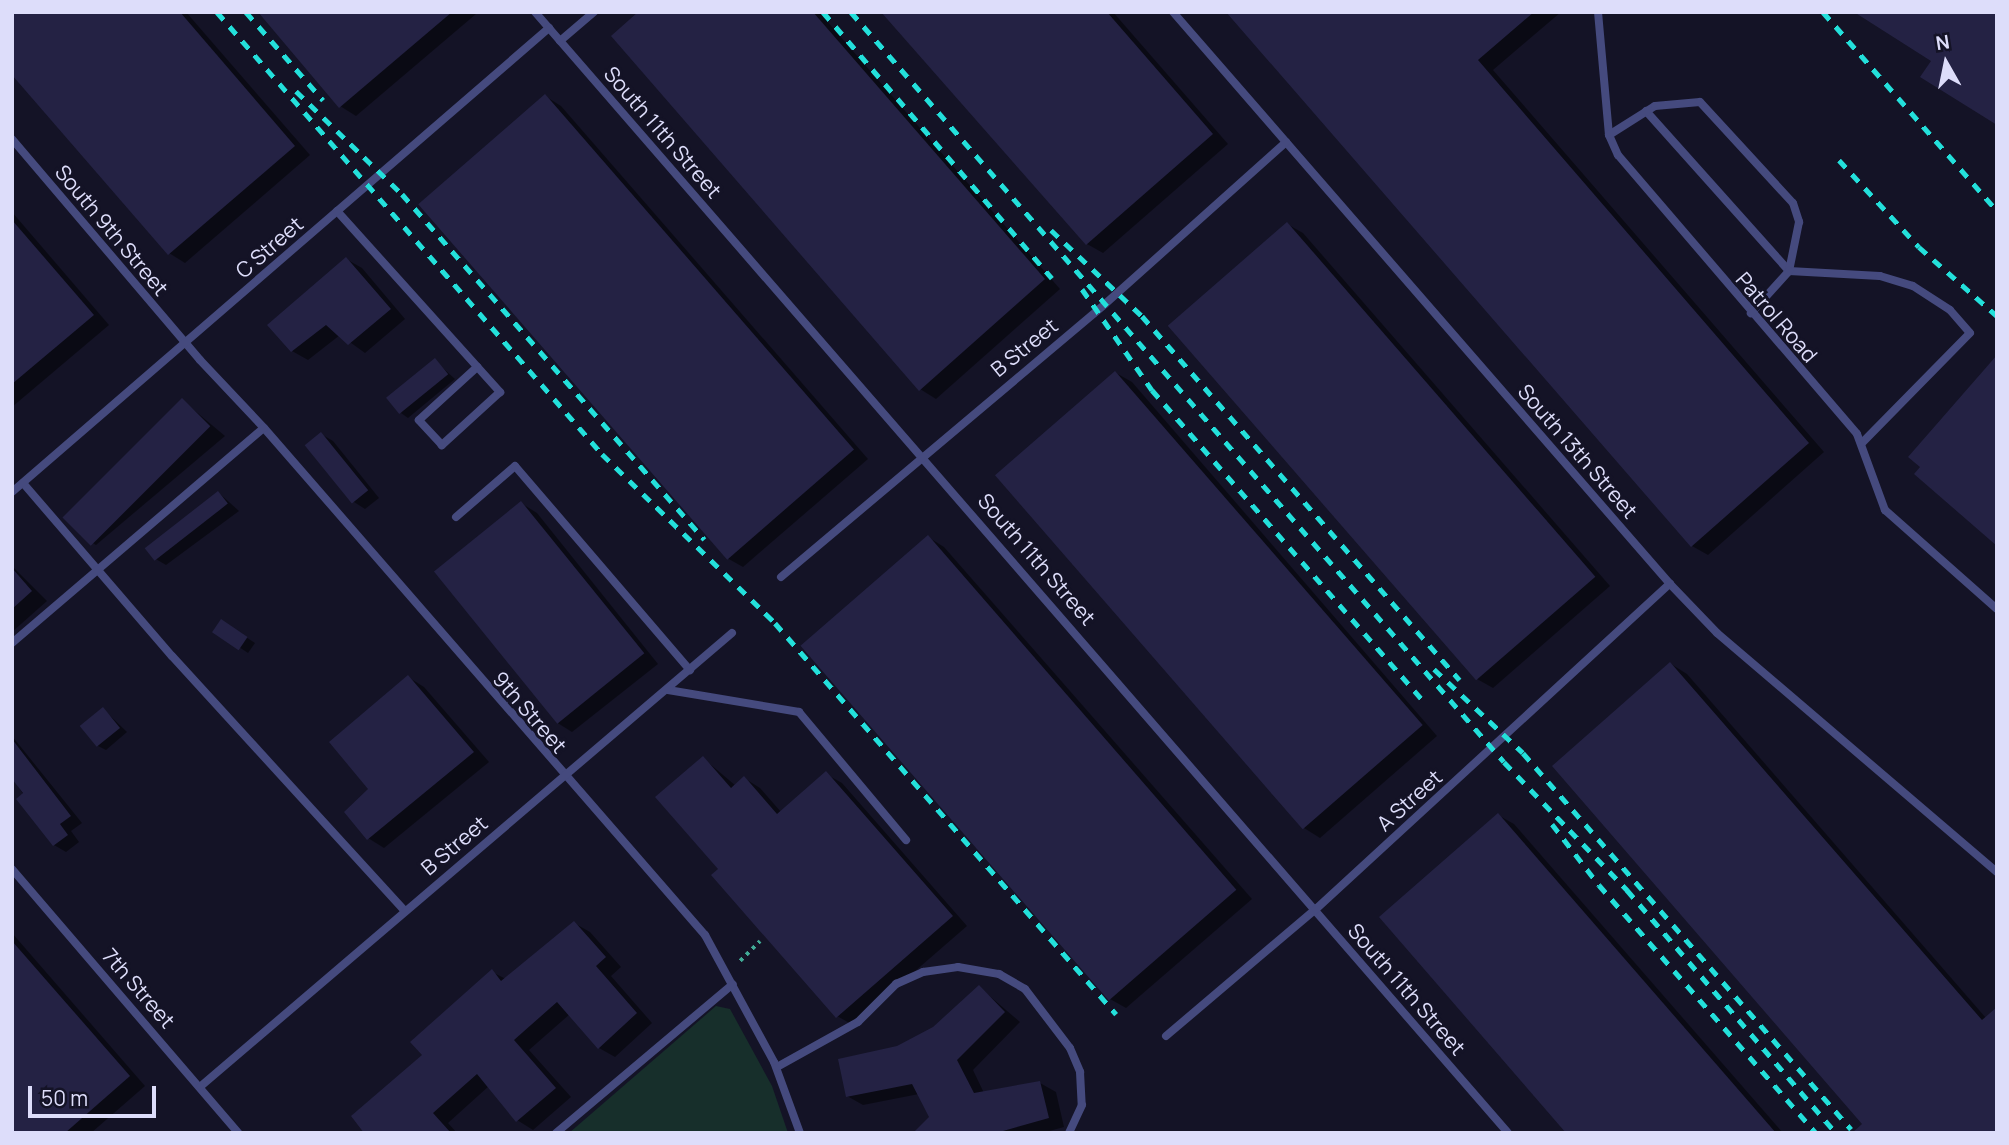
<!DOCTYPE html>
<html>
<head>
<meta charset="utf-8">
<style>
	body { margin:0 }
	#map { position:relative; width:2009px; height:1145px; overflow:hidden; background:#141326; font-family:Manrope,sans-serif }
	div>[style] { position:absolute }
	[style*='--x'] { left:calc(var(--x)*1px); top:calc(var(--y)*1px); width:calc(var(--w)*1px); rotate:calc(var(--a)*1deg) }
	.green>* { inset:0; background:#172f2b }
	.shadow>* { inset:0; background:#0007 }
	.building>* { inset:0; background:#242244; transform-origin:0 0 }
	.path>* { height:3.5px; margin-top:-1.75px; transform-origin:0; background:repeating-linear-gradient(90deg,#41aa96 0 3.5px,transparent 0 8.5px) }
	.service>* { height:8px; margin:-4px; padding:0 4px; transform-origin:4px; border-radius:4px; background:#454a7e }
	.rail>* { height:5px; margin-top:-2.5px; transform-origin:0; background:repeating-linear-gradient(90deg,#23e0db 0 10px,transparent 0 19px) }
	span { translate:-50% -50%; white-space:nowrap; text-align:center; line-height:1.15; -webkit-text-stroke:6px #141326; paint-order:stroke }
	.street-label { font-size:21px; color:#ddddfa }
	.frame { position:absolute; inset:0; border:14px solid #ddddfa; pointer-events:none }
	.north { position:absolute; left:1911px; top:28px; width:70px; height:70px; -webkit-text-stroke:5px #141326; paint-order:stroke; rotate:351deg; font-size:19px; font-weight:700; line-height:28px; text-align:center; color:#ddddfa }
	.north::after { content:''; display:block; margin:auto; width:24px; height:32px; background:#ddddfa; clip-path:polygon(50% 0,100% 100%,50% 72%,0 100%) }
	.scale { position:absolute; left:28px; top:1086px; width:128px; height:32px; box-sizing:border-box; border:4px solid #ddddfa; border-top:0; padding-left:9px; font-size:21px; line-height:24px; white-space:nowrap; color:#ddddfa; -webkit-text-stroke:5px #141326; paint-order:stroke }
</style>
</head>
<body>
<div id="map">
	<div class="green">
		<div style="clip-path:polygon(716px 1006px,730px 1009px,772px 1086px,788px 1133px,569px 1133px)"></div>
	</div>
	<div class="shadow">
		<div style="clip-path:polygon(12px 12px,186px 12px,310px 155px,185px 263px,169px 253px)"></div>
		<div style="clip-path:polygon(260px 12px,475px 12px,476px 14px,356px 116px,340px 106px)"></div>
		<div style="clip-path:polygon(640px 12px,819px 12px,1060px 289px,936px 399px,920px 389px)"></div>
		<div style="clip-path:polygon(883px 12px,1113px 12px,1228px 144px,1103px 253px,1087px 244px)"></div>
		<div style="clip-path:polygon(1229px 12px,1561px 12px,1493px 70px,1824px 452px,1708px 555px,1692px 546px)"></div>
		<div style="clip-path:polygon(545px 96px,561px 106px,868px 459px,743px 567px,727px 558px)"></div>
		<div style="clip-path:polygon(12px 212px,109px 325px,12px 407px)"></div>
		<div style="clip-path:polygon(1287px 224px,1303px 233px,1610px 586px,1493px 688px,1477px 679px)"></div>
		<div style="clip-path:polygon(346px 259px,362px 268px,405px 319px,365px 353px,340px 335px,308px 360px,292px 351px)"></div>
		<div style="clip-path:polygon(435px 361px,455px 379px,408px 418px,401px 413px)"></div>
		<div style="clip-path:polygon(1116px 373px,1132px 382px,1437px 736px,1320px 838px,1304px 828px)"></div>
		<div style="clip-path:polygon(182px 400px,225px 436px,96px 545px,80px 535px)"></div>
		<div style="clip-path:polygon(321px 434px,333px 441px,379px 498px,365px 509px,354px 502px,308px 445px)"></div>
		<div style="clip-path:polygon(219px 493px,239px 511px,166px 565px,154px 558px)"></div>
		<div style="clip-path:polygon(521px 503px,537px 513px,658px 664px,572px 732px,556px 722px)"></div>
		<div style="clip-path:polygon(928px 537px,944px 547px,1252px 899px,1126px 1008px,1110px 999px)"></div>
		<div style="clip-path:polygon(12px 566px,47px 601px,12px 632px)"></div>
		<div style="clip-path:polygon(229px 626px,255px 643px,248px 653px,215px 631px)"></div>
		<div style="clip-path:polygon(1671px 664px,1687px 674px,1986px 1018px,1864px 1125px)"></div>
		<div style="clip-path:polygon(408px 677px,424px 687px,489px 762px,384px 848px,368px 838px,371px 789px)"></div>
		<div style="clip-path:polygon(103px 709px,127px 732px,106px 750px,98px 746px)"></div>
		<div style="clip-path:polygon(12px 736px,82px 823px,71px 831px,79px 842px,66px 852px,54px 845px,12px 776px)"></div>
		<div style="clip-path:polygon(703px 758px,736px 786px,744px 778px,760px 788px,781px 812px,826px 774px,842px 783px,967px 926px,853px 1025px,837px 1016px,720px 869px)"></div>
		<div style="clip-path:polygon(1498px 815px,1514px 824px,1783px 1133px,1569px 1133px)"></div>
		<div style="clip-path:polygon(574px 923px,590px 932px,621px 967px,611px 976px,652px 1023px,615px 1057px,599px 1048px,570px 1014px,529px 1050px,571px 1097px,533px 1130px,517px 1120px,489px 1086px,448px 1123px,457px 1133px,366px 1133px,492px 972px,506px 979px)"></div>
		<div style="clip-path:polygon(12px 933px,145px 1086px,91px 1133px,12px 1133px)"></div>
		<div style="clip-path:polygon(979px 987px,1020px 1022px,973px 1070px,984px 1093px,1040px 1083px,1056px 1092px,1064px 1127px,1042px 1133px,916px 1133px,931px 1118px,919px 1094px,863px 1105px,847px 1096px,898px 1048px,934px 1029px)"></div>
	</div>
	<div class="building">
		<div style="clip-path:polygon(12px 12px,180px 12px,295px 146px,168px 255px,12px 75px)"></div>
		<div style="clip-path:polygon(258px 12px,452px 12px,339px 108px)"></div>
		<div style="clip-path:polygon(638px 12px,813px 12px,1045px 279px,919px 391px,611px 36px)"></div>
		<div style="clip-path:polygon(881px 12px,1107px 12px,1213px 134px,1086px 245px)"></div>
		<div style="clip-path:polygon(1226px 12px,1534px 12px,1478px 60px,1809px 443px,1691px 547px)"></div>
		<div style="clip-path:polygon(1854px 12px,1997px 12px,1997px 125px,1920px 77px,1931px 61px)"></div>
		<div style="left:545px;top:94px;width:471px;height:168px;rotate:49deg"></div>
		<div style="clip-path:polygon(12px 220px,94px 315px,12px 384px)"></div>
		<div style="left:1287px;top:222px;width:470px;height:158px;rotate:49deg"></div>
		<div style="clip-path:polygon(346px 257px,391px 309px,348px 345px,326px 325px,291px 352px,267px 325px)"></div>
		<div style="clip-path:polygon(1997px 355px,1997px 546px,1914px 474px,1920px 467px,1908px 457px)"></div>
		<div style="left:435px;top:358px;width:21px;height:63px;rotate:51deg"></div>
		<div style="left:1115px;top:371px;width:469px;height:159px;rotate:49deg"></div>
		<div style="left:182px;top:398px;width:40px;height:169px;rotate:45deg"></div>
		<div style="left:321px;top:432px;width:75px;height:21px;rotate:51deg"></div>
		<div style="left:218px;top:491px;width:16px;height:93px;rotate:52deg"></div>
		<div style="left:521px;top:501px;width:196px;height:112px;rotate:51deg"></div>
		<div style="left:928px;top:535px;width:470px;height:169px;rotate:49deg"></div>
		<div style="clip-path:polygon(12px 568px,32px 591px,12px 609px)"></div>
		<div style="left:221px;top:619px;width:32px;height:16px;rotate:34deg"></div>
		<div style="clip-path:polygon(1670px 662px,1982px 1020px,1997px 1007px,1997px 1133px,1852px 1133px,1862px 1124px,1552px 766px)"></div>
		<div style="clip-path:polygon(408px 675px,474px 752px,367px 840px,344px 812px,368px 789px,329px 742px)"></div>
		<div style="left:103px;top:707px;width:27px;height:30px;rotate:51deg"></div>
		<div style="clip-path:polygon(12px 739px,71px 816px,60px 824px,68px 835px,53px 846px,16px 799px,23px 793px,12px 779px)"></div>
		<div style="clip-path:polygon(703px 756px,731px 788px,744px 776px,777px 814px,826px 771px,953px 916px,836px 1018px,711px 875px,718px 869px,655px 797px)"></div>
		<div style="clip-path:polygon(1498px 813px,1776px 1133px,1566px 1133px,1379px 917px)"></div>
		<div style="clip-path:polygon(574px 921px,606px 957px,596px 966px,637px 1013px,598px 1049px,557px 1002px,514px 1040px,556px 1088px,516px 1122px,477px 1074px,433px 1113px,451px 1133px,364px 1133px,351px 1116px,422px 1055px,410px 1042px,492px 969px,501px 981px)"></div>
		<div style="clip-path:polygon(12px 941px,130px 1076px,65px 1133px,12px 1133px)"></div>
		<div style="clip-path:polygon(979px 985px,1005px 1012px,957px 1060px,974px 1093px,1040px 1081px,1049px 1118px,996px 1133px,913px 1133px,929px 1117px,912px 1084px,846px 1097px,838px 1059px,897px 1046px,933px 1027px)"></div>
	</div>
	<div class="path">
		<div style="--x:740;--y:961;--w:28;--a:-45"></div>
	</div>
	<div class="service">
		<div style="--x:535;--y:12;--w:1484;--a:49.04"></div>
		<div style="--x:1173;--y:12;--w:758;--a:49.01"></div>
		<div style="--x:1670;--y:584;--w:68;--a:46.2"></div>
		<div style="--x:1717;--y:633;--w:368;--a:40.5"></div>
		<div style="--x:1598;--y:12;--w:123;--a:84.9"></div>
		<div style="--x:1609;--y:135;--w:22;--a:66"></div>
		<div style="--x:1618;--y:155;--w:367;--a:49.4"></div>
		<div style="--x:1857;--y:434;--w:81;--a:69.8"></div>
		<div style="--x:1885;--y:510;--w:149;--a:41.5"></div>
		<div style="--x:560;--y:41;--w:45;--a:-40.5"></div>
		<div style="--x:1646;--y:111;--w:215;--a:48.2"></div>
		<div style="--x:1789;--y:271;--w:91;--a:3.1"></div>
		<div style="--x:1880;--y:276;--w:34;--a:17"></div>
		<div style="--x:1913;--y:286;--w:44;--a:33"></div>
		<div style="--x:1950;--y:310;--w:30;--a:49"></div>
		<div style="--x:1970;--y:333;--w:154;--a:134.5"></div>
		<div style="--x:1609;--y:135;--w:54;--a:-32.2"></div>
		<div style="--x:1655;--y:106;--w:45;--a:-5.1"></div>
		<div style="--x:1700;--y:102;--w:137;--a:47.4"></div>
		<div style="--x:1793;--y:203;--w:20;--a:72"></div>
		<div style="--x:1799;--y:222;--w:50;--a:101.5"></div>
		<div style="--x:1789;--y:271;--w:57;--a:132.1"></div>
		<div style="--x:12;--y:139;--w:290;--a:49.6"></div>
		<div style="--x:200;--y:360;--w:93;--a:46.7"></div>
		<div style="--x:264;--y:428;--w:672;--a:48.98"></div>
		<div style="--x:705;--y:935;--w:145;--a:61.5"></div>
		<div style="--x:774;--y:1062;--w:76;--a:69.9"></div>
		<div style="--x:337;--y:211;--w:244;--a:48"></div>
		<div style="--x:500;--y:392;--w:79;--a:137.6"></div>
		<div style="--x:442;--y:445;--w:34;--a:-133"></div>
		<div style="--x:419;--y:420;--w:79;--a:-42.4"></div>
		<div style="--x:23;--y:483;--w:228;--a:49.3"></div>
		<div style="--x:172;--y:656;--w:344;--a:47.6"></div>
		<div style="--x:12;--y:492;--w:710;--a:-40.83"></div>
		<div style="--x:456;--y:517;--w:78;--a:-40.8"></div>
		<div style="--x:515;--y:466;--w:269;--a:49.4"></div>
		<div style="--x:781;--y:577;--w:424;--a:-40.1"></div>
		<div style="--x:1105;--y:304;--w:243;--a:-41.8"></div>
		<div style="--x:12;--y:643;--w:331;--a:-40.5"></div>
		<div style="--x:668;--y:690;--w:133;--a:9.5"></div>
		<div style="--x:799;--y:712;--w:167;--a:50.1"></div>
		<div style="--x:12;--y:869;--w:348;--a:49.4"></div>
		<div style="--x:1166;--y:1036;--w:197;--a:-40.3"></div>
		<div style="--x:1316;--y:909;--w:481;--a:-42.6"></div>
		<div style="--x:777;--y:1067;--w:93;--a:-29.1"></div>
		<div style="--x:858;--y:1022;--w:54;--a:-45"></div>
		<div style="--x:896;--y:984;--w:30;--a:-24"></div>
		<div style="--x:923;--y:972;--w:35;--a:-8"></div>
		<div style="--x:958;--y:967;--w:42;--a:9.7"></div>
		<div style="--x:999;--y:974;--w:30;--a:30"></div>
		<div style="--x:1025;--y:989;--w:74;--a:52.7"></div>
		<div style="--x:1070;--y:1048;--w:26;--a:67"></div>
		<div style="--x:1080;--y:1072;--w:33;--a:87"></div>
		<div style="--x:1082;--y:1105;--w:31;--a:115"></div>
		<div style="--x:201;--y:1086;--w:698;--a:-40.47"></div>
		<div style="--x:556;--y:1133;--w:231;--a:-40.1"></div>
	</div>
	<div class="rail">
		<div style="--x:217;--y:12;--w:586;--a:48.94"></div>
		<div style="--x:602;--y:454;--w:242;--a:44.3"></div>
		<div style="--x:775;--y:623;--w:519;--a:48.91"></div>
		<div style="--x:246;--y:12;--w:117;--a:48.8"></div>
		<div style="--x:823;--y:12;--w:351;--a:49.3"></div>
		<div style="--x:851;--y:12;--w:994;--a:48.95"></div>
		<div style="--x:1504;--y:762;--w:178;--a:46.1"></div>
		<div style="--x:1627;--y:890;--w:321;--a:49.3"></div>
		<div style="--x:1823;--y:12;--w:264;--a:48.8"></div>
		<div style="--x:296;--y:91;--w:148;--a:44.2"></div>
		<div style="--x:402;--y:194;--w:459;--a:48.8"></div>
		<div style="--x:1839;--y:160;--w:118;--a:47.4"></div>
		<div style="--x:1919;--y:247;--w:104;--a:41.5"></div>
		<div style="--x:1051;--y:230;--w:125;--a:43.4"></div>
		<div style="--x:1142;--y:316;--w:483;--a:48.9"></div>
		<div style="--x:1082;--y:289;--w:123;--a:55.3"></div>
		<div style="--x:1152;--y:390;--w:415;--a:48.9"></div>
		<div style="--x:1434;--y:669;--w:122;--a:43.3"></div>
		<div style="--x:1523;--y:753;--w:499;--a:48.9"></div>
		<div style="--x:1552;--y:824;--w:77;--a:52.4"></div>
		<div style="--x:1599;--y:885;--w:330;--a:48.8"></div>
	</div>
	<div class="street-label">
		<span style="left:663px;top:132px;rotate:49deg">South 11th Street</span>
		<span style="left:112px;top:230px;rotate:50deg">South 9th Street</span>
		<span style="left:269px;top:247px;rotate:-41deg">C Street</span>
		<span style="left:1777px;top:317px;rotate:49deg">Patrol Road</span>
		<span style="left:1024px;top:347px;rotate:-39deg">B Street</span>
		<span style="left:1578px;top:451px;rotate:49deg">South 13th Street</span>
		<span style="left:1037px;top:559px;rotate:49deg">South 11th Street</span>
		<span style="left:530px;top:712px;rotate:49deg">9th Street</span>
		<span style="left:1409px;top:800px;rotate:-42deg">A Street</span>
		<span style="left:454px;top:845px;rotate:-40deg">B Street</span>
		<span style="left:139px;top:988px;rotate:49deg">7th Street</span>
		<span style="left:1407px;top:989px;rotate:49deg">South 11th Street</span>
	</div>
	<div class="frame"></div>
	<div class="north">N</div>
	<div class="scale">50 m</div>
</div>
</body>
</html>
